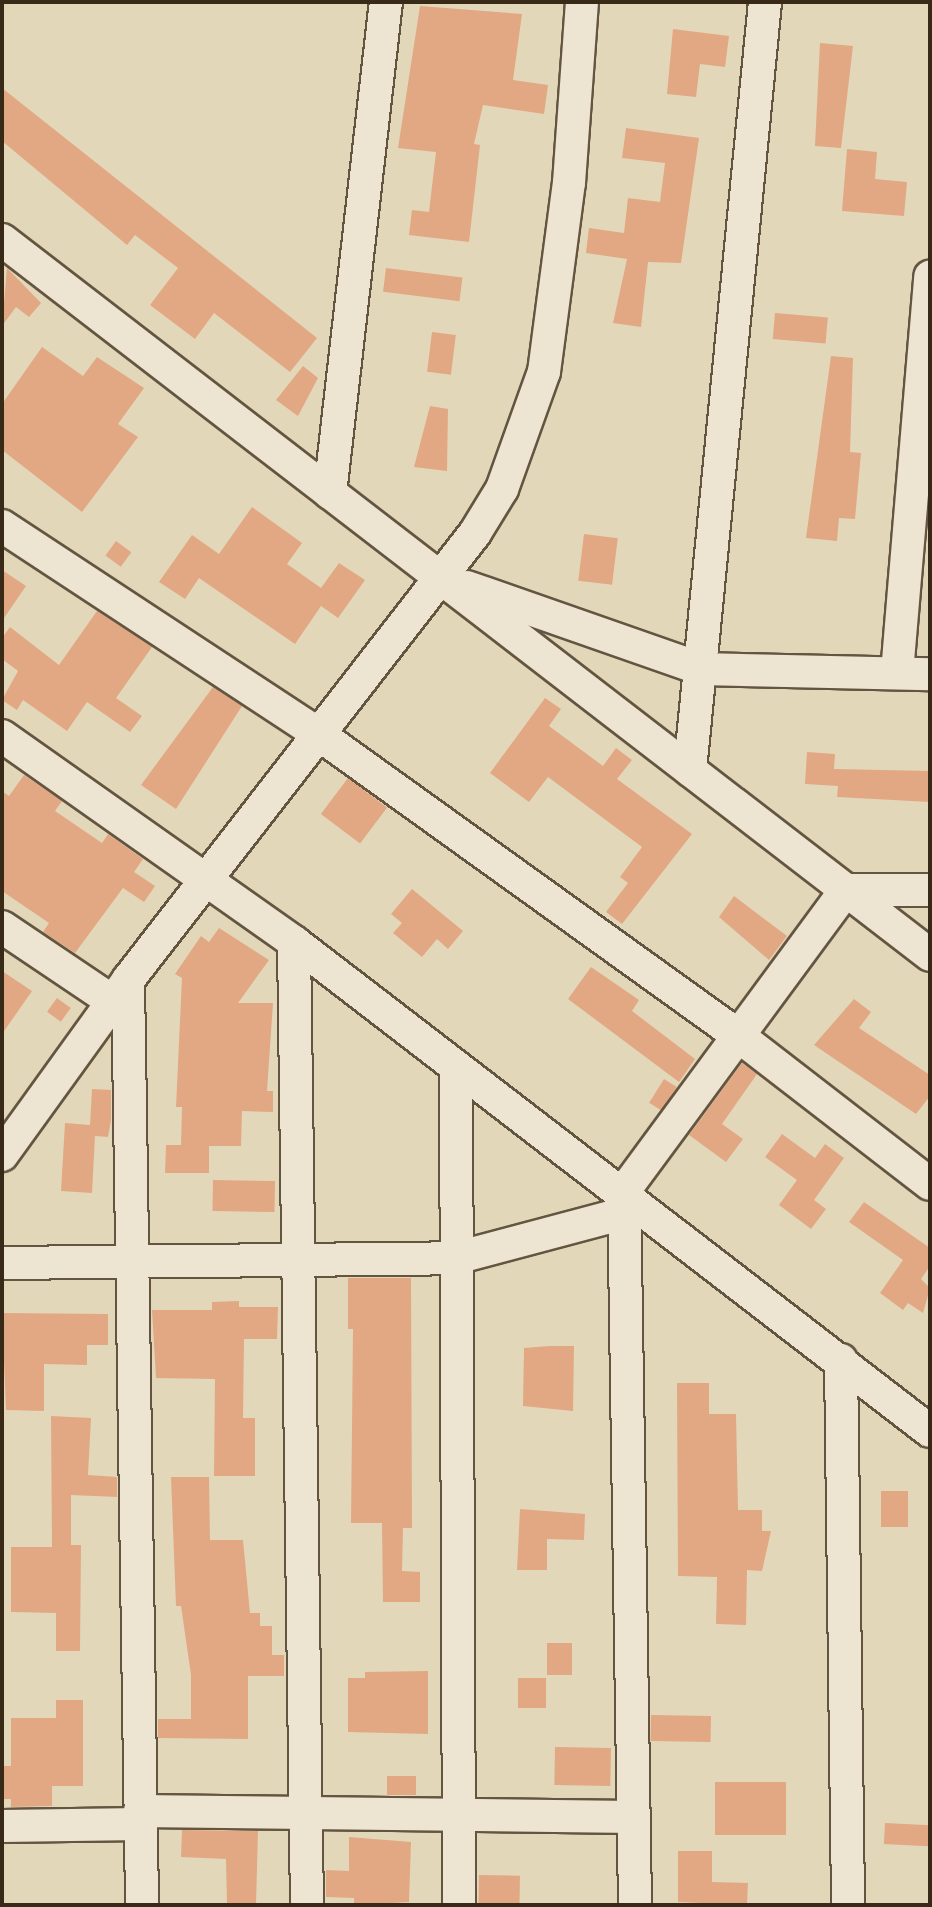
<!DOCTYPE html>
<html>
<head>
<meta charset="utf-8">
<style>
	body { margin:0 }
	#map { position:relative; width:932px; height:1907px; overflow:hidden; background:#e3d7ba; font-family:"IM FELL English",serif }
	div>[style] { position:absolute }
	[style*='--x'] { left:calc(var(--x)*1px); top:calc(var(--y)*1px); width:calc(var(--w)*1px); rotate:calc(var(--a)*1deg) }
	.building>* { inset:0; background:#e2a883; transform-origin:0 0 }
	.roads { filter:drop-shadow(2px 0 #645540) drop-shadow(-2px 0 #645540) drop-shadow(0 2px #645540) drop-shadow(0 -2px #645540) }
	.minor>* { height:32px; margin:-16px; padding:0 16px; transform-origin:16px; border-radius:16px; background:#ede5d2 }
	span { translate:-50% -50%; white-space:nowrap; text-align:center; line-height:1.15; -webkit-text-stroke:6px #ede5d2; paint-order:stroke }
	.frame { position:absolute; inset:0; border:4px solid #392a18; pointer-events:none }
</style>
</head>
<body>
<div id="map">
	<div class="building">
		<div style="clip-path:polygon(420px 6px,522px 14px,513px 80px,548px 85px,544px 114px,483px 105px,474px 144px,480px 145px,469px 242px,409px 235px,412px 210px,429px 212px,436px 152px,398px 148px)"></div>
		<div style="clip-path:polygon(673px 29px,729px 36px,725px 67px,700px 64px,696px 97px,667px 94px)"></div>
		<div style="clip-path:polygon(820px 43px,853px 46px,841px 148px,815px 146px)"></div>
		<div style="clip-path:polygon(2px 88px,317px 338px,290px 372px,214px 313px,195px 339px,150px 305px,178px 268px,135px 235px,127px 245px,2px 141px)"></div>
		<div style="clip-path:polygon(626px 128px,699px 138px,681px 263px,648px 262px,641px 327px,613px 323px,627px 259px,586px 253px,589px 228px,624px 233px,628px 198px,660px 202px,665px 163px,622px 158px)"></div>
		<div style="clip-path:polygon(847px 149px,877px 152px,875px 179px,907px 182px,904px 216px,842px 211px)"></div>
		<div style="clip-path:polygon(7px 268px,41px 303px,29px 317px,16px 307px,2px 326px)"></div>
		<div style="left:386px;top:268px;width:77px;height:24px;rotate:7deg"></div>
		<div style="left:775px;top:313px;width:53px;height:26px;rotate:5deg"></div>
		<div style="left:432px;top:332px;width:24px;height:40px;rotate:7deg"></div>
		<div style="clip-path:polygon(42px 347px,83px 376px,97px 357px,144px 388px,118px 424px,138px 437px,82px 512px,2px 450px,2px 404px)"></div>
		<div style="clip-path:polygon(831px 356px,853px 358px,850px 452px,861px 453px,855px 519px,839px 518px,837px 541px,806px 538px)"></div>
		<div style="clip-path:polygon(303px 366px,318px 378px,298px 416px,276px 400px)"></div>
		<div style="clip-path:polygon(430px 406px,448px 409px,447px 471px,414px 467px)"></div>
		<div style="clip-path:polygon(252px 507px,302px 543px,287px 564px,321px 588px,339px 563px,365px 580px,338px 618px,321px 606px,295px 644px,199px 578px,185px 599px,159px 582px,192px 535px,219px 554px)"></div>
		<div style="left:584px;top:534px;width:34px;height:47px;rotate:7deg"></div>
		<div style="left:116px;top:541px;width:19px;height:18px;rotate:36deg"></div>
		<div style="clip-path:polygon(2px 570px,26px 586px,2px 621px)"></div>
		<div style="clip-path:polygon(97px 611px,152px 647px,116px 698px,142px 716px,130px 732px,87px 702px,67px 731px,23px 700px,17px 710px,2px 700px,18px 671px,2px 659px,2px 638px,10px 627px,59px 665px)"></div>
		<div style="clip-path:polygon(213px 687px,242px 706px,176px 809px,141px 785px)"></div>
		<div style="clip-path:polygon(545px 698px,561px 709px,549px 726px,603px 766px,616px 748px,632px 760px,617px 779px,692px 834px,622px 924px,606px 912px,628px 883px,620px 877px,642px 847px,548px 777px,529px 802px,490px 773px)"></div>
		<div style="clip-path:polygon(807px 752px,835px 754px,834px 769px,930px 771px,930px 802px,837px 797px,838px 786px,805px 784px)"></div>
		<div style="clip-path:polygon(24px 775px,62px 801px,55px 811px,102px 843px,108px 834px,143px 859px,134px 872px,155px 886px,144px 902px,123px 888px,75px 953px,43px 932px,49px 923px,2px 891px,2px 791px,9px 796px)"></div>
		<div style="left:348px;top:778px;width:49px;height:45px;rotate:37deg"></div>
		<div style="clip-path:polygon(412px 889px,463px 931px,448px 949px,437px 939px,422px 957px,393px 933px,402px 923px,391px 914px)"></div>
		<div style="clip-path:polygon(734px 896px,787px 936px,769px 960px,719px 917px)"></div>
		<div style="clip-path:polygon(219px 928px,269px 960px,238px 1003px,273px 1003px,267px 1091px,273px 1091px,273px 1112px,242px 1111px,241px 1146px,209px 1146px,209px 1173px,165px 1173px,166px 1145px,181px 1145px,182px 1107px,176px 1107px,182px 978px,175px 974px,201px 936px,209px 942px)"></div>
		<div style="clip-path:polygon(591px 967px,639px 1000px,632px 1011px,695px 1059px,679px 1082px,568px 999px)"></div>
		<div style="clip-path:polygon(2px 971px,32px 991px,2px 1034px)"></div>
		<div style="left:57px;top:998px;width:17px;height:17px;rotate:36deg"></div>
		<div style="clip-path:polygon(854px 999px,871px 1012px,859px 1028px,930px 1075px,930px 1096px,916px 1114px,814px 1045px)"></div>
		<div style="clip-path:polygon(742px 1063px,757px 1074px,722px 1124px,743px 1139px,726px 1162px,689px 1135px)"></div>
		<div style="left:664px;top:1079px;width:15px;height:28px;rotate:32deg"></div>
		<div style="clip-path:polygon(92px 1089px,111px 1090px,111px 1120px,108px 1137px,95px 1136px,92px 1193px,61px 1191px,65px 1123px,90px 1125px)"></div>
		<div style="clip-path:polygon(782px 1134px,815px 1158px,825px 1144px,844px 1158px,814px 1200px,826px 1209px,811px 1229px,779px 1205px,797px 1180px,765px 1157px)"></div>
		<div style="left:213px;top:1180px;width:62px;height:31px;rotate:1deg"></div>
		<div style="clip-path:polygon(864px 1202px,930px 1248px,930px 1266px,921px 1279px,930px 1288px,923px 1313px,908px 1303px,903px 1310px,880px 1293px,903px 1260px,849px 1222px)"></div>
		<div style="clip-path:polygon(348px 1278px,411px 1278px,412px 1528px,403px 1528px,402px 1571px,420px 1572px,420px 1602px,383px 1602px,382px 1523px,351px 1523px,353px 1329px,348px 1329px)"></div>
		<div style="clip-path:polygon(239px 1301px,239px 1307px,278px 1307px,277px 1339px,244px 1339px,243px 1418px,255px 1418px,255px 1476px,214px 1476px,215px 1379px,156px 1378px,152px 1310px,212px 1310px,212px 1302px)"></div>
		<div style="clip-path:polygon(2px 1313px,108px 1314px,108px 1345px,87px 1345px,87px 1365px,44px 1364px,44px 1411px,6px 1410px)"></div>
		<div style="clip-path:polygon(550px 1346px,574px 1346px,573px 1411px,523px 1406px,524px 1348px)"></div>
		<div style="clip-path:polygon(677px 1383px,709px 1383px,709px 1414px,736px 1414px,738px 1510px,762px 1510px,762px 1531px,771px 1531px,762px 1571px,747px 1570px,746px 1625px,716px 1624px,717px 1577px,678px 1576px)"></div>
		<div style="clip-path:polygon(51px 1416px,91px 1418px,88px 1475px,117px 1477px,117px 1497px,71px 1495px,71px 1545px,81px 1545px,80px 1651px,56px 1651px,56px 1613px,11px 1612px,11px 1547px,52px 1547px)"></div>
		<div style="clip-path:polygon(171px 1477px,209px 1477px,210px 1540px,243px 1540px,250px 1613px,260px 1613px,260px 1626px,272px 1626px,272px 1655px,284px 1655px,284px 1676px,248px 1676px,248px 1739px,158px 1738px,158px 1719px,191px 1719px,191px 1675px,181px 1606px,176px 1606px)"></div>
		<div style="left:881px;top:1491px;width:27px;height:36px"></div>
		<div style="clip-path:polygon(520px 1509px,585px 1514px,584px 1540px,547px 1539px,547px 1570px,517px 1570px)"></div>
		<div style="left:547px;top:1643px;width:25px;height:32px"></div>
		<div style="clip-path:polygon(428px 1671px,428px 1734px,348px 1732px,348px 1678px,365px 1678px,365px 1672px)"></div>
		<div style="left:518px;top:1678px;width:28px;height:30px"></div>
		<div style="clip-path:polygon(56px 1700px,83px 1700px,83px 1786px,52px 1786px,52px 1806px,11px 1807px,11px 1799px,2px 1799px,2px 1766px,11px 1766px,11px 1718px,56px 1718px)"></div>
		<div style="left:651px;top:1715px;width:60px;height:26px;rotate:1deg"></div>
		<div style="left:555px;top:1747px;width:56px;height:38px;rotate:1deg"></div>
		<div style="left:387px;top:1776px;width:29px;height:19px"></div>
		<div style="left:715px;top:1782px;width:71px;height:53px"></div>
		<div style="left:885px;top:1823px;width:45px;height:21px;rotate:3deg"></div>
		<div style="clip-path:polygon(182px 1830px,258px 1831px,256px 1905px,227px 1905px,226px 1859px,181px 1857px)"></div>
		<div style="clip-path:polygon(349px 1837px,411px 1842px,409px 1902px,354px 1905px,354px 1898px,326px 1897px,326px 1870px,349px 1871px)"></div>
		<div style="clip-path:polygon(678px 1851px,712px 1851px,712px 1882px,748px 1883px,747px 1905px,678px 1902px)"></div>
		<div style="left:479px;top:1875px;width:41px;height:30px;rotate:1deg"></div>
	</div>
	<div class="roads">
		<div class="minor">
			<div style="--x:2;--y:240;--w:1171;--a:37.61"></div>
			<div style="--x:330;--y:493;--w:494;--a:-83.5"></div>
			<div style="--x:2;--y:526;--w:377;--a:33.3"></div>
			<div style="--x:317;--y:733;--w:516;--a:35.69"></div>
			<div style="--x:736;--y:1034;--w:245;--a:37.7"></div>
			<div style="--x:467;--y:587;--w:248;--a:19.3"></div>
			<div style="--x:701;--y:669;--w:229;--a:1.3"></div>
			<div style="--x:897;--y:673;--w:398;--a:-85.2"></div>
			<div style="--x:2;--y:736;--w:357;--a:35.2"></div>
			<div style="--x:294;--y:942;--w:802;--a:37.56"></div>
			<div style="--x:690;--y:770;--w:772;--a:-84.42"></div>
			<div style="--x:2;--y:927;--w:133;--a:33.9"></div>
			<div style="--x:294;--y:942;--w:963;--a:89.23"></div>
			<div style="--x:128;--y:980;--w:925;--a:89.13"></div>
			<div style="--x:456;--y:1069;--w:836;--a:89.79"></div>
			<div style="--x:2;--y:1155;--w:216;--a:-54.2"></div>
			<div style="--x:128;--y:980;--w:566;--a:-52.18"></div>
			<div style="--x:475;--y:533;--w:52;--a:-58.5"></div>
			<div style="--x:502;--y:489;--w:124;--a:-70.3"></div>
			<div style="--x:544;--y:372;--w:191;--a:-82.5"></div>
			<div style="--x:569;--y:183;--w:181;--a:-85.9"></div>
			<div style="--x:2;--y:1263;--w:454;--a:-0.6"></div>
			<div style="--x:456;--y:1258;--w:175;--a:-14.9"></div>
			<div style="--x:841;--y:1360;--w:545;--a:89.26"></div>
			<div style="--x:140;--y:1811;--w:494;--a:0.7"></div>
			<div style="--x:2;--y:1826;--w:139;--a:-0.8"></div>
			<div style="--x:635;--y:1905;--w:714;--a:-90.88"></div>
			<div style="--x:624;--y:1191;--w:374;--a:-53.6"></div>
			<div style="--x:846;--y:890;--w:84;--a:0"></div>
		</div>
	</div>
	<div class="frame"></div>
</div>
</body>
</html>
